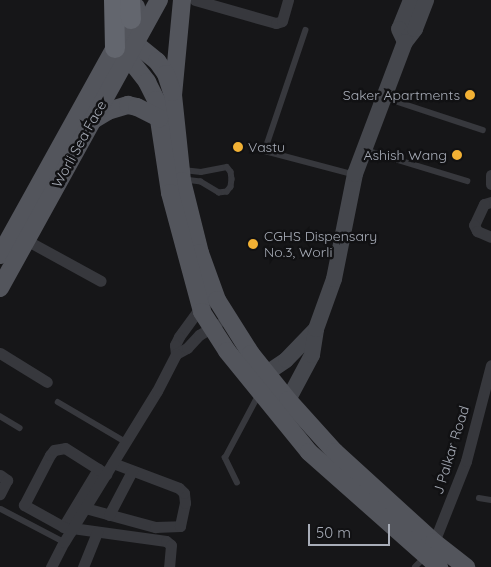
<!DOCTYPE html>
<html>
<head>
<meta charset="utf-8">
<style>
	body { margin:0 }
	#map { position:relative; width:491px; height:567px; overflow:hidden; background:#161618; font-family:Quicksand,sans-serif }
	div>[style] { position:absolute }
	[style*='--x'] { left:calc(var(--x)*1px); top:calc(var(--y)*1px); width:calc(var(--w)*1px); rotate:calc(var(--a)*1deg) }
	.lane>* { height:5.5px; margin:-2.75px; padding:0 2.75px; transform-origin:2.75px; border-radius:2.75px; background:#37383d }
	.street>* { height:11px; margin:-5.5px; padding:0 5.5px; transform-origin:5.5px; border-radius:5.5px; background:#37383d }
	.secondary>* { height:16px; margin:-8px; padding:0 8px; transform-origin:8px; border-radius:8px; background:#45474d }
	.primary>* { height:18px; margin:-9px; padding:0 9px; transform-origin:9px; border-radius:9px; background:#53555c }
	.highway>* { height:20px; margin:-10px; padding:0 10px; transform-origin:10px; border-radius:10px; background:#63666e }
	.dots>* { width:14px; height:14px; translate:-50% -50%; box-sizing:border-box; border:2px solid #111113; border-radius:50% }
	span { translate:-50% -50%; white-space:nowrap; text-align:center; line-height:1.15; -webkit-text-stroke:5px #111113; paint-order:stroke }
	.poi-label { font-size:14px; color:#a8adb8 }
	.right { translate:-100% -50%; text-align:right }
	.left { translate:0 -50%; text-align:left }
	.street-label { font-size:14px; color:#a8adb8 }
	.scale { position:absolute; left:308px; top:524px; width:82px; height:22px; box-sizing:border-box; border:2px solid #a8adb8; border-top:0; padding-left:6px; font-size:15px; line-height:18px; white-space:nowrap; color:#a8adb8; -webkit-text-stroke:4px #111113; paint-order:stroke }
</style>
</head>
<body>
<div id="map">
	<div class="lane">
		<div style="--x:306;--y:30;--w:128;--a:108.7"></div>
		<div style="--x:265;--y:151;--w:90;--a:14.8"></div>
		<div style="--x:386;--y:98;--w:102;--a:18.3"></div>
		<div style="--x:365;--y:150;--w:107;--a:16.9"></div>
		<div style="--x:183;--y:170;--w:18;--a:6"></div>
		<div style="--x:201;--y:172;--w:26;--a:-11"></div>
		<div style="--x:227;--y:167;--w:6;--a:51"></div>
		<div style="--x:231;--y:172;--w:7;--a:82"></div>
		<div style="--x:232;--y:179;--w:8;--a:97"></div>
		<div style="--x:231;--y:187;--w:6;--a:129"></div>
		<div style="--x:227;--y:192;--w:8;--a:173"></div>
		<div style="--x:219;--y:193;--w:21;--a:-149"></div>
		<div style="--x:201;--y:182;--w:17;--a:-173"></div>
		<div style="--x:58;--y:402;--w:79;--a:30.5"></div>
		<div style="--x:0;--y:416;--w:23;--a:31"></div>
		<div style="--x:237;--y:483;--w:28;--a:-116"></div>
		<div style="--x:225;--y:458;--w:72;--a:-62"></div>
		<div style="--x:479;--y:498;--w:12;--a:9"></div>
		<div style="--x:1;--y:509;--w:71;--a:27.6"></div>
		<div style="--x:415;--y:567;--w:14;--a:-45"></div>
	</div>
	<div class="street">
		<div style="--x:195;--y:0;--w:84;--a:15.9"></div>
		<div style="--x:276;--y:23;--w:6;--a:-18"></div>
		<div style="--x:282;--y:21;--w:22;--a:-74"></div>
		<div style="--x:491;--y:175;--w:9;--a:90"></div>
		<div style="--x:491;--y:202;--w:7;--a:164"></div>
		<div style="--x:484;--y:204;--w:23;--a:115"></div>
		<div style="--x:474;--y:225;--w:7;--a:63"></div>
		<div style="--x:477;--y:231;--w:15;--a:23"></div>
		<div style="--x:26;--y:240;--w:85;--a:28.7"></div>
		<div style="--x:205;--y:307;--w:9;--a:148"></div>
		<div style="--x:197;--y:312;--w:31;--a:126"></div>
		<div style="--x:179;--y:337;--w:9;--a:117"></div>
		<div style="--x:175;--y:345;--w:9;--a:84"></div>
		<div style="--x:176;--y:354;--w:13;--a:-29"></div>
		<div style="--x:187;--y:348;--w:18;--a:-47"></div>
		<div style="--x:199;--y:335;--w:21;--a:-31"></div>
		<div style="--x:0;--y:353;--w:55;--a:31.7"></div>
		<div style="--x:0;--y:475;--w:9;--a:36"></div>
		<div style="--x:7;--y:480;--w:16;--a:117"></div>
		<div style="--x:85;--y:508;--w:73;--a:15.2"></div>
		<div style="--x:155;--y:527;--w:25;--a:-2"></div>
		<div style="--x:180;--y:526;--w:24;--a:-78"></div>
		<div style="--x:185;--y:503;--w:10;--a:-96"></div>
		<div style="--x:184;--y:493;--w:7;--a:-135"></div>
		<div style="--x:179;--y:488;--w:71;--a:-159.3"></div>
		<div style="--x:109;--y:515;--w:50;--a:-62.4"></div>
		<div style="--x:63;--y:527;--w:68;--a:-58.9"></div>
		<div style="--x:72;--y:528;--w:95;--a:7.9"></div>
		<div style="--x:166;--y:541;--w:6;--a:39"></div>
		<div style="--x:171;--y:545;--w:22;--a:95"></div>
		<div style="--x:71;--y:531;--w:54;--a:-151"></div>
		<div style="--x:24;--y:505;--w:56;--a:-62.5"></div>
		<div style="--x:50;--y:455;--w:6;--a:-51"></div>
		<div style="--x:54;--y:450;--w:11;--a:-10"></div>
		<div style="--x:65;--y:448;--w:49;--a:32.4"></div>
		<div style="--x:434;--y:542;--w:87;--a:-68.4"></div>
		<div style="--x:466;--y:461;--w:99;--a:-75.4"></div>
		<div style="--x:51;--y:567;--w:28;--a:-63"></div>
		<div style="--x:64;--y:542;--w:177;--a:-58.4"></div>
		<div style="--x:157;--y:391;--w:42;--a:-62.8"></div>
		<div style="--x:83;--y:567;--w:38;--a:-68"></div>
	</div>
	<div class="secondary">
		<div style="--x:411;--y:0;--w:31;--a:112"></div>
		<div style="--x:399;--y:29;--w:14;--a:65"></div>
		<div style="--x:405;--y:42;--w:16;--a:-52"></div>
		<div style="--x:415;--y:29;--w:31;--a:-69"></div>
		<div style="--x:255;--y:381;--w:37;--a:-34"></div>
		<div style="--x:286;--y:360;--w:43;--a:-45.9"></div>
		<div style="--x:279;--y:408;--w:12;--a:-42"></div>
		<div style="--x:288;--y:400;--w:51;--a:-61.9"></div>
		<div style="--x:312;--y:355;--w:26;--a:-81"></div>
		<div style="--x:316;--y:329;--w:53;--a:-70.2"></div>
		<div style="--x:334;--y:279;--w:107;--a:-78.7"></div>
		<div style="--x:355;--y:174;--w:141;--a:-69.3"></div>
	</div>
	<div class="primary">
		<div style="--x:182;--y:0;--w:95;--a:95.4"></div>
		<div style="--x:173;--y:95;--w:86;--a:84"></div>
		<div style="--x:182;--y:181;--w:74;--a:76"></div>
		<div style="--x:200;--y:253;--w:50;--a:70.1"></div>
		<div style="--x:217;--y:300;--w:64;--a:57.8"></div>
		<div style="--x:251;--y:354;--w:59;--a:51.2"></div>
		<div style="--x:288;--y:400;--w:70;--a:47.9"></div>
		<div style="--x:335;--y:452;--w:134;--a:42.3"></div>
		<div style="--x:434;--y:542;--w:41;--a:38"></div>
		<div style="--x:126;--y:36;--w:40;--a:39"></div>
		<div style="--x:157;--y:61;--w:16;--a:55"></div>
		<div style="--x:166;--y:74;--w:19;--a:72"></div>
		<div style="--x:115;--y:48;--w:14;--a:34"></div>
		<div style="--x:127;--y:56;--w:33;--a:52"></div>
		<div style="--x:147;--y:82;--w:20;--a:63"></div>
		<div style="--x:156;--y:100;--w:94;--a:81.4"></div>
		<div style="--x:170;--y:193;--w:123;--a:74.9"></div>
		<div style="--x:202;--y:312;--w:46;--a:57.3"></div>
		<div style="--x:227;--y:351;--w:130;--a:50.9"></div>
		<div style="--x:309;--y:452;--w:174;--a:41.5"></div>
		<div style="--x:93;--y:120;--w:17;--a:-31"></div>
		<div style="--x:108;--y:111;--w:21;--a:-17"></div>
		<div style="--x:128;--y:105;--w:9;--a:13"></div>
		<div style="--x:137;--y:107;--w:25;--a:27"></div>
		<div style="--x:0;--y:255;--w:270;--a:-61"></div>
		<div style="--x:131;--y:19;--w:13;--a:-67"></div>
		<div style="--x:0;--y:288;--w:329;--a:-61.1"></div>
	</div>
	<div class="highway">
		<div style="--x:114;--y:0;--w:48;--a:88.8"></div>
		<div style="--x:130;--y:0;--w:19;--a:87"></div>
	</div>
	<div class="dots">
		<div style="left:470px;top:95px;background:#f2b134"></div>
		<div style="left:238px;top:147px;background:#f2b134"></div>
		<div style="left:457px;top:155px;background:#f2b134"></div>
		<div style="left:253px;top:244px;background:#f2b134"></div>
	</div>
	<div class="poi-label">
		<span class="right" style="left:460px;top:95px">Saker Apartments</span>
		<span class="left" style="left:248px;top:147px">Vastu</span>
		<span class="right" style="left:447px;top:155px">Ashish Wang</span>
		<span class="left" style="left:264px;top:244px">CGHS Dispensary<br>No.3, Worli</span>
	</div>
	<div class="street-label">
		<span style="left:79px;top:144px;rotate:-61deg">Worli Sea Face</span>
		<span style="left:451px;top:450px;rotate:-73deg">J Palkar Road</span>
	</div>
	<div class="scale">50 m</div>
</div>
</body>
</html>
